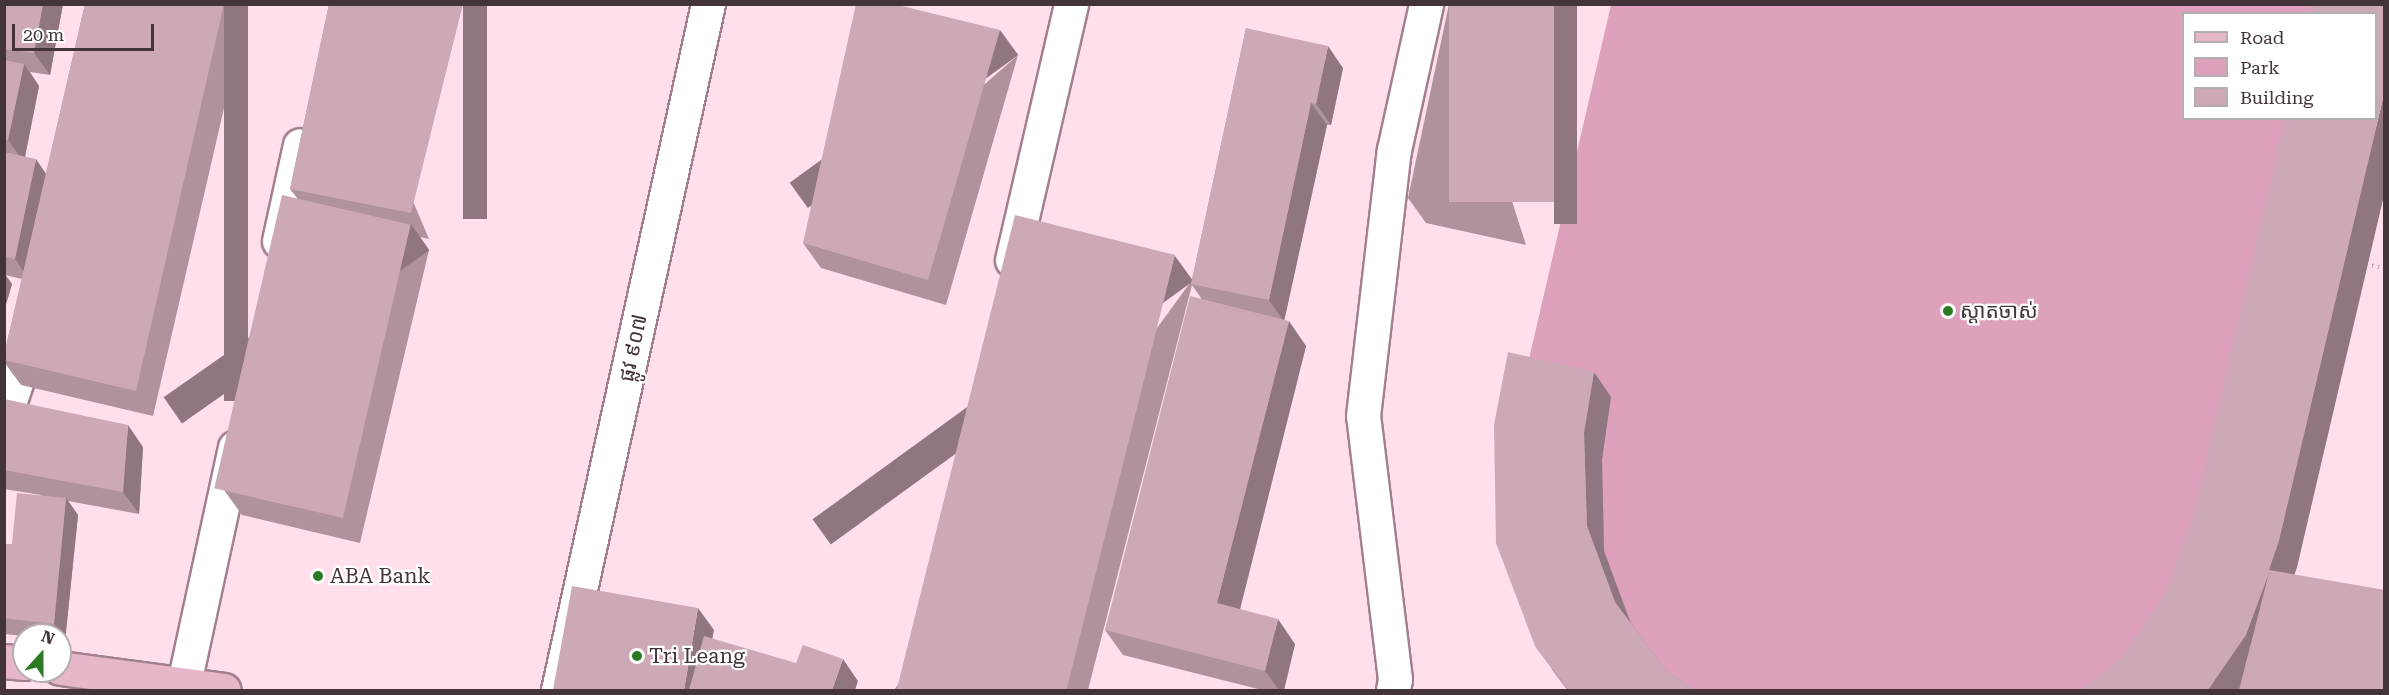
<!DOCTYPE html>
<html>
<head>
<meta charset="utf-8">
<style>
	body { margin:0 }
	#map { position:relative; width:2389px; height:695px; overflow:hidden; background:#fedfeb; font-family:"Roboto Serif","Noto Sans Khmer",serif }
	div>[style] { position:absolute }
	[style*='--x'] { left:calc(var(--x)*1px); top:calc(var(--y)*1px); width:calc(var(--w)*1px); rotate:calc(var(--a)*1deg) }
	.green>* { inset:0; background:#dea1bb }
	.path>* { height:4px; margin-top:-2px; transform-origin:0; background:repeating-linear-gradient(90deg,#c2a8b2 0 1.5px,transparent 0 6px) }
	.roads { filter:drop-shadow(2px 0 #a27f8d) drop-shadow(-2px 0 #a27f8d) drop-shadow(0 2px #a27f8d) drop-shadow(0 -2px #a27f8d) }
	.minor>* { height:33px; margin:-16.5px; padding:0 16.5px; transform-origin:16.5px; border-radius:16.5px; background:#fff }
	.major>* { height:33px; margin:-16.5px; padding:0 16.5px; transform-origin:16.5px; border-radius:16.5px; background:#e6b6cb }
	.wall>* { inset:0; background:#b0919e }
	.shaded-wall>* { inset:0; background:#907681; transform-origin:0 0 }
	.building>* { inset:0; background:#cda9b8; transform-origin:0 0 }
	.dots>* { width:16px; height:16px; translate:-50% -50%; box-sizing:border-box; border:3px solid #fff; border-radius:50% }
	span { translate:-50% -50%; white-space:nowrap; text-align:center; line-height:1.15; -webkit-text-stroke:4.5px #fff; paint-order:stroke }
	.poi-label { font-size:21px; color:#43343a }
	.left { translate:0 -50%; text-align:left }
	.street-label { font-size:21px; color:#43343a }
	.frame { position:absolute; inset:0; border:6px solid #43343a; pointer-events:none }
	.legend { position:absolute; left:2182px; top:12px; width:195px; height:108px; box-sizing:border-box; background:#fff; border:2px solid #b4aeb0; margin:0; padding:8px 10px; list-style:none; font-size:18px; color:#43343a }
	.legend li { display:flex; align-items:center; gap:12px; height:30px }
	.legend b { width:30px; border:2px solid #b4aeb0 }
	.north { position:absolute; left:12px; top:623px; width:60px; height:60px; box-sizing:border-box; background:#fff; border:2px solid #b4aeb0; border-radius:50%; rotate:21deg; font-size:16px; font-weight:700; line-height:24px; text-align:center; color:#43343a }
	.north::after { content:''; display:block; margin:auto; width:21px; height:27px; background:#2a7a24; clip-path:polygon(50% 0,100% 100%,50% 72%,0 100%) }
	.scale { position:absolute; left:12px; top:24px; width:142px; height:27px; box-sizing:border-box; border:3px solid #43343a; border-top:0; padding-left:8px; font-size:18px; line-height:21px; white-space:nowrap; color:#43343a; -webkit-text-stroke:4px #fff; paint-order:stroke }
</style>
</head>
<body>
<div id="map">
	<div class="green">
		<div style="clip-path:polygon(evenodd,1611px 5px,2384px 5px,2366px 264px,2297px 567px,2265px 660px,2244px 690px,1567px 690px,1552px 670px,1513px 568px,1529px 359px,1611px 5px,2184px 14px,2376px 14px,2376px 118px,2184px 118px,2184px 14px)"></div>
	</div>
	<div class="path">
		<div style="--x:2366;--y:264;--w:18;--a:13"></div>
	</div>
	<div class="roads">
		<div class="minor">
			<div style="--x:279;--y:241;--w:98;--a:-77.7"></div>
			<div style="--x:1012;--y:260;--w:263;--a:-77"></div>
			<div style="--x:4;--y:419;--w:85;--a:-71.6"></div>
			<div style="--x:184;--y:683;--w:241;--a:-77.8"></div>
			<div style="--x:558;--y:690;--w:702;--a:-77.67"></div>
			<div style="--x:1393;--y:690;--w:11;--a:-80"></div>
			<div style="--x:1395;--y:679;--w:265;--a:-96.9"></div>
			<div style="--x:1363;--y:416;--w:268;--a:-83.4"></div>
			<div style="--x:1394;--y:150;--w:149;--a:-77.6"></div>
		</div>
		<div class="major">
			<div style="--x:4;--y:661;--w:20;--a:6"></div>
			<div style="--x:60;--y:668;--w:165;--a:7.6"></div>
		</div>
	</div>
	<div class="wall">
		<div style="clip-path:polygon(4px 4px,63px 4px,50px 75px,30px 72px,39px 86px,25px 156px,46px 174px,85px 4px,248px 4px,153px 416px,21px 385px,4px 362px,4px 355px,22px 279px,5px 275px,12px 284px,4px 311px)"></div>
		<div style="clip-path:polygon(329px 4px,429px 239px,420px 237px,429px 250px,360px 543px,242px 515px,224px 490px,297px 198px,290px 189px)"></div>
		<div style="clip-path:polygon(1449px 4px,1526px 245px,1426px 223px,1408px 198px)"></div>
		<div style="clip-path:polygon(1246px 28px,1343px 68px,1331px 125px,1327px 125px,1284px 320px,1306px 346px,1240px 609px,1295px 644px,1284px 690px,1262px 690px,1123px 655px,1105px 630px,1201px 298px,1192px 285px,1088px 690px,894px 690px,1192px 280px)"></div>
		<div style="clip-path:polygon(1018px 55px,946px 305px,821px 268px,803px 243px)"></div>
		<div style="clip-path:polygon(1594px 372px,1611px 397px,1602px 459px,1604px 551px,1631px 623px,1665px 669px,1694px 690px,1568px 690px,1535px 646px)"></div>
		<div style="clip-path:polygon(4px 399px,143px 447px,139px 514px,68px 501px,78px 515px,65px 641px,60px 640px,60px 635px,24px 635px,24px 636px,4px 634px,4px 544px,12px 544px,41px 495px,4px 489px)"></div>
	</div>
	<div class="shaded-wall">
		<div style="clip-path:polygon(43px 4px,63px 4px,50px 75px,34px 53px)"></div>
		<div style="left:224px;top:4px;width:24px;height:397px"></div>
		<div style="left:463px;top:4px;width:24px;height:215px"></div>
		<div style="left:1554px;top:4px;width:23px;height:220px"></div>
		<div style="left:1000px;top:30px;width:31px;height:260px;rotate:54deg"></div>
		<div style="clip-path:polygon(1328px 46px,1343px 68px,1331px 125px,1316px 104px)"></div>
		<div style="clip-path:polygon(24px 64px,39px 86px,24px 162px,8px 140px)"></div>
		<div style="clip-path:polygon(2385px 90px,2385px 191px,2297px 567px,2287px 595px,2269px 570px)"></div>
		<div style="clip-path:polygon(1311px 103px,1327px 125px,1284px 322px,1269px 300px)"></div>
		<div style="clip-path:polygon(36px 159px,51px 181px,30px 281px,15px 259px)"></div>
		<div style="left:411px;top:224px;width:32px;height:302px;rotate:55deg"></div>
		<div style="left:1175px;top:256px;width:31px;height:448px;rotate:54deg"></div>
		<div style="clip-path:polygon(4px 273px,12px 284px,4px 311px)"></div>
		<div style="clip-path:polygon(1289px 321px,1306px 346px,1235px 629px,1217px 603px)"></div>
		<div style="clip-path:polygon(1594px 372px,1611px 397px,1602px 459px,1604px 551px,1632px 627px,1615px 602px,1587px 526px,1584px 433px)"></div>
		<div style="clip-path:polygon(128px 425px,143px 447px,139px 514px,123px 492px)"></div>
		<div style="clip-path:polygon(66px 498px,78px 515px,65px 641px,54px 624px)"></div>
		<div style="clip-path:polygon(2269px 573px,2243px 690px,2208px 690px)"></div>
		<div style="clip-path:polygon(698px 608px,714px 630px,703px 690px,684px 690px)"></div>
		<div style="clip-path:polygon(1278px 619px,1295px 644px,1284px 690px,1279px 690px,1265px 671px)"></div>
		<div style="clip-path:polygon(843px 659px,858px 681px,855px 690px,832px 690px)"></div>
	</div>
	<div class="building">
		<div style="clip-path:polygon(4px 4px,43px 4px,34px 53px,4px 49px)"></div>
		<div style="clip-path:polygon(85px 4px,224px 4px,136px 391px,4px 360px,4px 355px)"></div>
		<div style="clip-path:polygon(329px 4px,463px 4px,411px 213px,290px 189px)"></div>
		<div style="clip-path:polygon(856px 4px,894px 4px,1000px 30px,928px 280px,803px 243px)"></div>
		<div style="left:1449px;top:4px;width:105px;height:198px"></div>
		<div style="clip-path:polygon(2312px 4px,2385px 4px,2385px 90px,2279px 541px,2269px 570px,2385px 590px,2385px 690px,2239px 690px,2269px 573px,2246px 635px,2208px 690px,2081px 690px,2121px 659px,2165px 594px,2193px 516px,2285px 118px,2376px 118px,2376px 14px,2310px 14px)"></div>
		<div style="clip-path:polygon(1246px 28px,1328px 46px,1316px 104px,1311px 103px,1269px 300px,1191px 284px)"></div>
		<div style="clip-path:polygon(4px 60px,24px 64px,8px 140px,4px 139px)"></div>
		<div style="clip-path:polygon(4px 152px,36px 159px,15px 259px,4px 256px)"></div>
		<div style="left:282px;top:195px;width:132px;height:301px;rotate:13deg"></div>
		<div style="left:1015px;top:215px;width:165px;height:490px;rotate:14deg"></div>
		<div style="clip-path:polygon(1190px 296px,1289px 321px,1217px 603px,1278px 619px,1265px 671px,1105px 630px)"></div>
		<div style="clip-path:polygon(1508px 352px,1594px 372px,1584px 433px,1587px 526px,1615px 602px,1665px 669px,1694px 690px,1569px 690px,1535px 646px,1496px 543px,1494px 425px)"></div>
		<div style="clip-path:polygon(4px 399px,128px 425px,123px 492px,4px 470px)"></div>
		<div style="clip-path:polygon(17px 493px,66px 498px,54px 624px,4px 618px,4px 544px,12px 544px)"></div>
		<div style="clip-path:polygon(572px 586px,698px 608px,684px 690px,553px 690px)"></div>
		<div style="clip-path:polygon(704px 636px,796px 663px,803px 645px,843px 659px,832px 690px,689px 690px)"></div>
	</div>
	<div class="dots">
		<div style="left:1948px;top:311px;background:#2a7a24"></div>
		<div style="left:318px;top:576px;background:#2a7a24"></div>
		<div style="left:637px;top:656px;background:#2a7a24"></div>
	</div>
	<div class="poi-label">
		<span class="left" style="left:1960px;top:311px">ស្ដាតចាស់</span>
		<span class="left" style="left:330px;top:576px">ABA Bank</span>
		<span class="left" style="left:649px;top:656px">Tri Leang</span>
	</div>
	<div class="street-label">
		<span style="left:633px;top:348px;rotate:-78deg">ផ្លូវ ៩០៧</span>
	</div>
	<div class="frame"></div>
	<ul class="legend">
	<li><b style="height:8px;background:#e6b6cb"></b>Road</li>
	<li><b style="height:16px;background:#dea1bb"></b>Park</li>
	<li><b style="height:16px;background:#cda9b8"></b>Building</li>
	</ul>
	<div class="north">N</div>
	<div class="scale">20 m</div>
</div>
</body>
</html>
